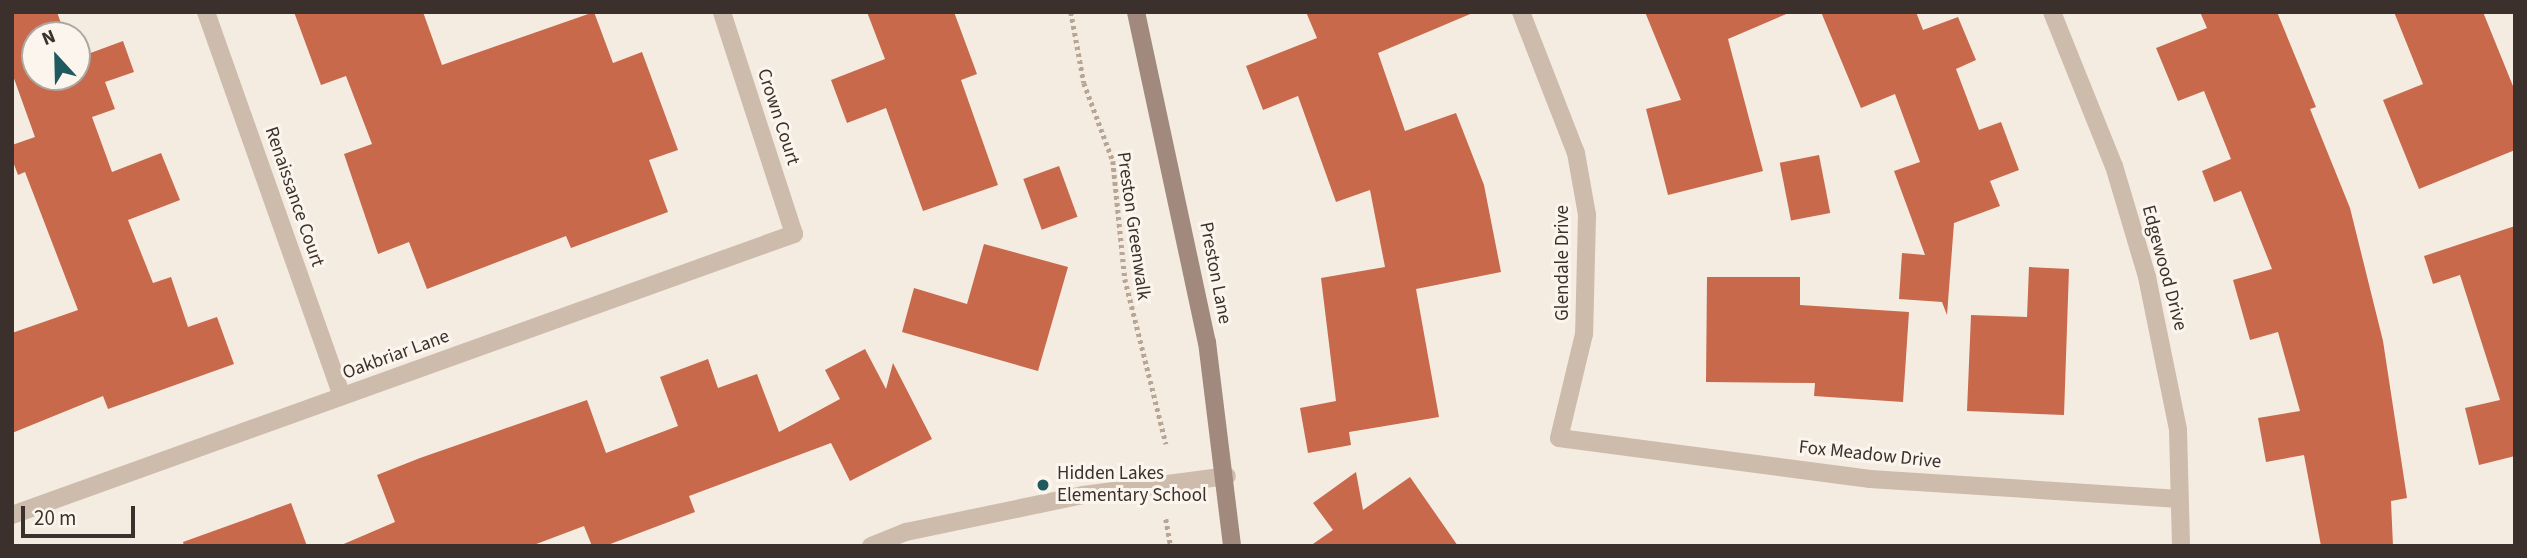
<!DOCTYPE html>
<html>
<head>
<meta charset="utf-8">
<style>
	body { margin:0 }
	#map { position:relative; width:2527px; height:558px; overflow:hidden; background:#f4ebe1; font-family:"Source Sans 3",sans-serif }
	div>[style] { position:absolute }
	[style*='--x'] { left:calc(var(--x)*1px); top:calc(var(--y)*1px); width:calc(var(--w)*1px); rotate:calc(var(--a)*1deg) }
	.building>* { inset:0; background:#c8694b; transform-origin:0 0 }
	.path>* { height:4.5px; margin-top:-2.25px; transform-origin:0; background:repeating-linear-gradient(90deg,#b9a596 0 3.5px,transparent 0 7px) }
	.lane>* { height:18px; margin:-9px; padding:0 9px; transform-origin:9px; border-radius:9px; background:#cdbbac }
	.street>* { height:18px; margin:-9px; padding:0 9px; transform-origin:9px; border-radius:9px; background:#cdbbac }
	.secondary>* { height:18px; margin:-9px; padding:0 9px; transform-origin:9px; border-radius:9px; background:#a18a7d }
	.dots>* { width:19px; height:19px; translate:-50% -50%; box-sizing:border-box; border:4px solid #fbf5ee; border-radius:50% }
	span { translate:-50% -50%; white-space:nowrap; text-align:center; line-height:1.15; -webkit-text-stroke:6px #fbf5ee; paint-order:stroke }
	.street-label { font-size:19px; color:#3b302b }
	.poi-label { font-size:19px; color:#3b302b }
	.left { translate:0 -50%; text-align:left }
	.frame { position:absolute; inset:0; border:14px solid #3b302b; pointer-events:none }
	.north { position:absolute; left:21px; top:21px; width:70px; height:70px; box-sizing:border-box; background:#fbf5ee; border:2px solid #aea6a0; border-radius:50%; rotate:338deg; font-size:19px; font-weight:700; line-height:28px; text-align:center; color:#3b302b }
	.north::after { content:''; display:block; margin:auto; width:24px; height:32px; background:#1f5a5e; clip-path:polygon(50% 0,100% 100%,50% 72%,0 100%) }
	.scale { position:absolute; left:21px; top:506px; width:114px; height:32px; box-sizing:border-box; border:4px solid #3b302b; border-top:0; padding-left:9px; font-size:21px; line-height:24px; white-space:nowrap; color:#3b302b; -webkit-text-stroke:5px #fbf5ee; paint-order:stroke }
</style>
</head>
<body>
<div id="map">
	<div class="building">
		<div style="clip-path:polygon(12px 12px,57px 12px,65px 35px,35px 35px,35px 77px,77px 77px,77px 58px,123px 41px,134px 72px,105px 82px,115px 109px,92px 117px,112px 172px,161px 153px,180px 200px,128px 220px,153px 283px,171px 277px,188px 327px,217px 317px,234px 364px,108px 409px,103px 396px,12px 433px,12px 333px,78px 310px,25px 172px,18px 175px,12px 159px,12px 145px,35px 137px,12px 73px)"></div>
		<div style="clip-path:polygon(294px 12px,423px 12px,442px 65px,594px 12px,613px 63px,642px 52px,678px 150px,649px 160px,668px 212px,571px 248px,566px 236px,427px 289px,409px 242px,378px 254px,344px 154px,372px 144px,346px 76px,321px 85px)"></div>
		<div style="clip-path:polygon(867px 12px,954px 12px,977px 74px,961px 80px,998px 185px,923px 211px,886px 108px,847px 123px,831px 80px,885px 59px)"></div>
		<div style="clip-path:polygon(1306px 12px,1475px 12px,1378px 53px,1405px 131px,1456px 113px,1484px 185px,1501px 272px,1416px 289px,1439px 417px,1349px 432px,1351px 445px,1308px 453px,1300px 408px,1336px 401px,1321px 278px,1385px 267px,1370px 190px,1336px 202px,1298px 96px,1263px 110px,1246px 66px,1317px 38px)"></div>
		<div style="clip-path:polygon(1645px 12px,1791px 12px,1728px 39px,1763px 171px,1668px 195px,1646px 109px,1681px 100px)"></div>
		<div style="clip-path:polygon(1821px 12px,1916px 12px,1923px 30px,1958px 17px,1976px 60px,1956px 69px,1979px 130px,2001px 122px,2019px 170px,1990px 181px,2000px 206px,1954px 223px,1947px 315px,1942px 302px,1899px 299px,1902px 253px,1925px 255px,1894px 171px,1920px 162px,1895px 94px,1861px 108px)"></div>
		<div style="clip-path:polygon(2200px 12px,2277px 12px,2316px 107px,2310px 109px,2350px 208px,2383px 341px,2407px 498px,2391px 501px,2393px 546px,2321px 546px,2304px 455px,2266px 462px,2258px 418px,2300px 411px,2278px 332px,2250px 340px,2233px 280px,2272px 269px,2241px 191px,2214px 202px,2202px 171px,2231px 159px,2204px 91px,2178px 101px,2156px 48px,2207px 28px)"></div>
		<div style="clip-path:polygon(2394px 12px,2483px 12px,2515px 91px,2515px 150px,2419px 189px,2383px 100px,2423px 84px)"></div>
		<div style="left:1819px;top:155px;width:59px;height:40px;rotate:79deg"></div>
		<div style="left:1059px;top:166px;width:54px;height:38px;rotate:70deg"></div>
		<div style="clip-path:polygon(2515px 226px,2515px 456px,2479px 465px,2465px 408px,2500px 400px,2460px 275px,2433px 284px,2424px 256px)"></div>
		<div style="clip-path:polygon(984px 244px,1068px 267px,1038px 371px,902px 332px,914px 288px,967px 304px)"></div>
		<div style="clip-path:polygon(2029px 267px,2069px 269px,2064px 415px,1967px 411px,1971px 315px,2027px 317px)"></div>
		<div style="clip-path:polygon(1707px 277px,1800px 277px,1800px 305px,1909px 312px,1903px 402px,1814px 396px,1815px 383px,1706px 382px)"></div>
		<div style="clip-path:polygon(865px 349px,886px 389px,893px 363px,932px 439px,850px 481px,831px 443px,689px 496px,695px 512px,605px 546px,592px 546px,584px 526px,531px 546px,339px 546px,395px 522px,377px 475px,420px 458px,587px 400px,606px 453px,678px 426px,660px 377px,708px 359px,718px 388px,757px 374px,779px 432px,840px 399px,825px 370px)"></div>
		<div style="clip-path:polygon(1356px 472px,1363px 510px,1410px 477px,1458px 546px,1310px 546px,1333px 530px,1313px 503px)"></div>
		<div style="clip-path:polygon(291px 503px,307px 546px,184px 546px,183px 542px)"></div>
	</div>
	<div class="path">
		<div style="--x:1071;--y:12;--w:72;--a:79.6"></div>
		<div style="--x:1084;--y:83;--w:83;--a:69.6"></div>
		<div style="--x:1113;--y:161;--w:119;--a:84.2"></div>
		<div style="--x:1125;--y:279;--w:170;--a:76"></div>
		<div style="--x:1166;--y:519;--w:27;--a:80"></div>
	</div>
	<div class="lane">
		<div style="--x:871;--y:546;--w:38;--a:-22"></div>
		<div style="--x:906;--y:532;--w:181;--a:-11.8"></div>
		<div style="--x:1083;--y:495;--w:145;--a:-7.5"></div>
	</div>
	<div class="street">
		<div style="--x:206;--y:12;--w:407;--a:70.5"></div>
		<div style="--x:1521;--y:12;--w:151;--a:68.7"></div>
		<div style="--x:1576;--y:153;--w:63;--a:79.9"></div>
		<div style="--x:1587;--y:215;--w:119;--a:91.4"></div>
		<div style="--x:1584;--y:334;--w:107;--a:103.5"></div>
		<div style="--x:1559;--y:438;--w:314;--a:7.5"></div>
		<div style="--x:1870;--y:479;--w:310;--a:3.7"></div>
		<div style="--x:2052;--y:12;--w:166;--a:68.1"></div>
		<div style="--x:2114;--y:166;--w:116;--a:73.4"></div>
		<div style="--x:2147;--y:277;--w:156;--a:78.5"></div>
		<div style="--x:2178;--y:430;--w:116;--a:88.5"></div>
		<div style="--x:12;--y:515;--w:831;--a:-19.77"></div>
		<div style="--x:794;--y:234;--w:233;--a:-108"></div>
	</div>
	<div class="secondary">
		<div style="--x:1136;--y:12;--w:338;--a:77.9"></div>
		<div style="--x:1207;--y:342;--w:206;--a:83"></div>
	</div>
	<div class="dots">
		<div style="left:1043px;top:485px;background:#1f5a5e"></div>
	</div>
	<div class="street-label">
		<span style="left:778px;top:117px;rotate:72deg">Crown Court</span>
		<span style="left:294px;top:197px;rotate:71deg">Renaissance Court</span>
		<span style="left:1133px;top:226px;rotate:82deg">Preston Greenwalk</span>
		<span style="left:1563px;top:263px;rotate:-90deg">Glendale Drive</span>
		<span style="left:2164px;top:268px;rotate:75deg">Edgewood Drive</span>
		<span style="left:1215px;top:273px;rotate:79deg">Preston Lane</span>
		<span style="left:396px;top:355px;rotate:-20deg">Oakbriar Lane</span>
		<span style="left:1870px;top:455px;rotate:6deg">Fox Meadow Drive</span>
	</div>
	<div class="poi-label">
		<span class="left" style="left:1057px;top:485px">Hidden Lakes<br>Elementary School</span>
	</div>
	<div class="frame"></div>
	<div class="north">N</div>
	<div class="scale">20 m</div>
</div>
</body>
</html>
